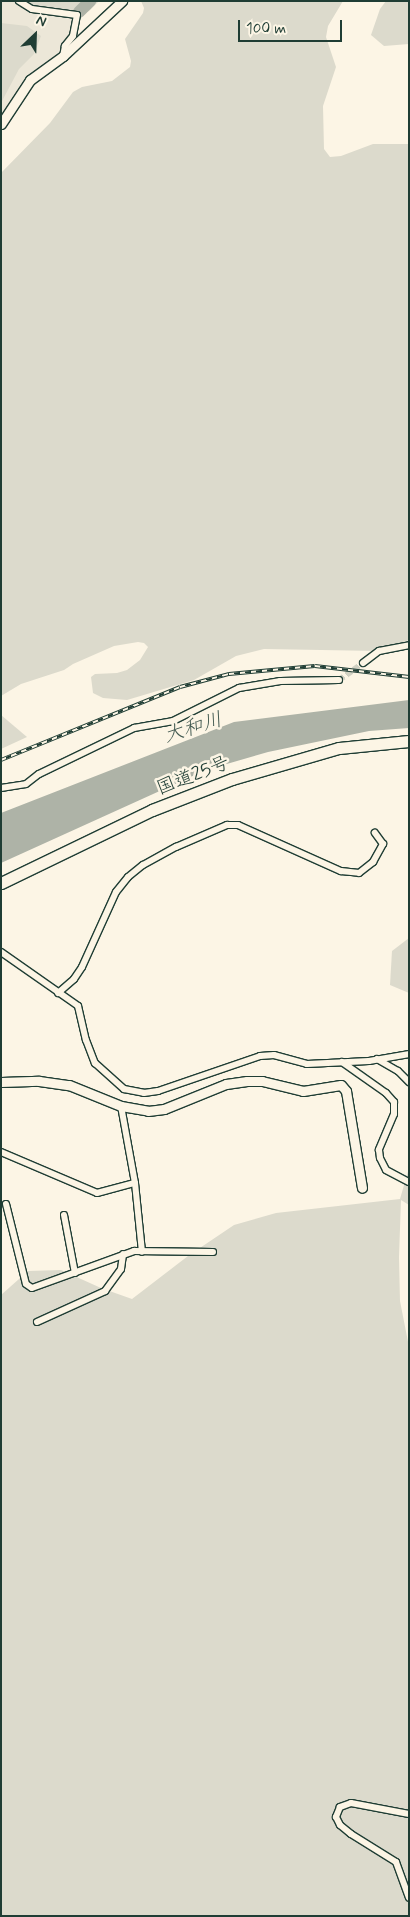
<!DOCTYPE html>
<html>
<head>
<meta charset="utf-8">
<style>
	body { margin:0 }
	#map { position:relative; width:410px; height:1917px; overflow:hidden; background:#fcf5e5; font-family:Mynerve,"Klee One",sans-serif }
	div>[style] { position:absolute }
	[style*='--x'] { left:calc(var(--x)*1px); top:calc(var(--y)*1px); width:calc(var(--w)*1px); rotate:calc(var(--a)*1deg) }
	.built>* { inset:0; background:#ece7d8 }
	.green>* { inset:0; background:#dcdacc }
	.water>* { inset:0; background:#aeb3a7 }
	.river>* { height:12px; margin:-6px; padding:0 6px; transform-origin:6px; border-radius:6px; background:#aeb3a7 }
	.street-tunnel>* { height:6px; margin-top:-3px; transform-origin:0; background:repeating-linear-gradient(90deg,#d0d0c2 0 6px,transparent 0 9px) }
	.roads { filter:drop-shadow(1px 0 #1f3d34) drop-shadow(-1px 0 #1f3d34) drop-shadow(0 1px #1f3d34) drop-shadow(0 -1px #1f3d34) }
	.street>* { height:6px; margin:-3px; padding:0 3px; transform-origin:3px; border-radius:3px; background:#fcf5e5 }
	.secondary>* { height:9px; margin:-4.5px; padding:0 4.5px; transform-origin:4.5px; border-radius:4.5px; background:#fcf5e5 }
	.highway>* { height:11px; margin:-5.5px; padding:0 5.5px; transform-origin:5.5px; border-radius:5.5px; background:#fcf5e5 }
	.rail>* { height:4px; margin-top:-2px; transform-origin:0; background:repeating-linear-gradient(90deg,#fcf5e5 0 5.5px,#1f3d34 0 11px); box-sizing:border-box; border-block:1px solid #1f3d34 }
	span { translate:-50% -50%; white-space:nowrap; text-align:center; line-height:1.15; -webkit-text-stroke:5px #fcf5e5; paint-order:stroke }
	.street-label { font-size:19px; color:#1f3d34 }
	.water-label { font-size:20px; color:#435a51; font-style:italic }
	.frame { position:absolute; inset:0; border:2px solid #1f3d34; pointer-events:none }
	.north { position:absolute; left:10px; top:10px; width:50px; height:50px; -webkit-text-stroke:4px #fcf5e5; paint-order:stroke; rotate:24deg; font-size:14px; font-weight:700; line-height:20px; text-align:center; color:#1f3d34 }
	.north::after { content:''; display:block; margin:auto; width:18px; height:22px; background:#1f3d34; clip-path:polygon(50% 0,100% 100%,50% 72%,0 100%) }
	.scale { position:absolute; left:238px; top:20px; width:104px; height:22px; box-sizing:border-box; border:2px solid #1f3d34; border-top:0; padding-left:6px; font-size:15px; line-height:18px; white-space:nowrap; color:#1f3d34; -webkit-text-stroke:4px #fcf5e5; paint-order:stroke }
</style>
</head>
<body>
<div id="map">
	<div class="built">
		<div style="clip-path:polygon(1px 1px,17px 1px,20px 8px,72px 18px,71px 34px,56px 56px,25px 78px,1px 115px)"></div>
	</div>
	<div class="green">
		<div style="clip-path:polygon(17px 1px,99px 1px,89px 11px,72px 18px,20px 8px)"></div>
		<div style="clip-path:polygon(141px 1px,343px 1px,328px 26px,326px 37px,336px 67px,323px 106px,324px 149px,330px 157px,341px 156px,373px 144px,409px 144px,409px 640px,378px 651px,264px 649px,236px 656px,194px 680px,127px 700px,103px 698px,93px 693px,91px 677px,95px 674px,117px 673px,127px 670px,140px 660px,148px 647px,144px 643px,138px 642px,114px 646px,73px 664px,64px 670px,21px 684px,1px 696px,1px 173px,50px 123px,73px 92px,82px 87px,112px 81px,130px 67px,131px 61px,125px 39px,143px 13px,144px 8px)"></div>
		<div style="clip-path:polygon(386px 1px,409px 1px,409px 44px,384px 46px,371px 35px,380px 9px)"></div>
		<div style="clip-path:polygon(1px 23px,27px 26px,41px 36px,34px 54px,19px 69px,1px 103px)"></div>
		<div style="clip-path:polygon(1px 715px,27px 737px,1px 749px)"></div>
		<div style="clip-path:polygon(409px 938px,409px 993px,390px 985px,392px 951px)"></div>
		<div style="clip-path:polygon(409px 1168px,409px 1205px,401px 1200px,399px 1257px,400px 1301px,409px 1347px,409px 1916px,1px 1916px,1px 1295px,28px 1271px,61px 1270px,101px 1288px,132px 1299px,188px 1256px,234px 1225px,276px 1213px,400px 1199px)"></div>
	</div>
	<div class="water">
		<div style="clip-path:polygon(409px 700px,409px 728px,369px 731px,268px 752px,206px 770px,1px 863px,1px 813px,234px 722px)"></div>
	</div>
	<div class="river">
		<div style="--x:79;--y:12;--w:16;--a:-45"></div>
	</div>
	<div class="street-tunnel">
		<div style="--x:339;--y:680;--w:29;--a:-35"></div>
	</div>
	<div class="roads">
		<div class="street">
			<div style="--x:19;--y:1;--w:15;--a:32"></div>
			<div style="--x:32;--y:9;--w:45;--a:7.6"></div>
			<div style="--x:77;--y:15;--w:21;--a:101"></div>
			<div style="--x:73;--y:36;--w:13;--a:129"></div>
			<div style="--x:65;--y:46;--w:10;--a:101"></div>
			<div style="--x:363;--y:663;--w:20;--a:-37"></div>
			<div style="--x:379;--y:651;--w:31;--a:-11"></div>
			<div style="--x:1;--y:788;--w:25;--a:-9"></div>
			<div style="--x:26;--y:784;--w:16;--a:-38"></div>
			<div style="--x:39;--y:774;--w:106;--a:-25.8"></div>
			<div style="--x:134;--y:728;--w:40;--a:-10"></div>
			<div style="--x:173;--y:721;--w:74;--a:-26.6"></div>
			<div style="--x:239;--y:688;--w:42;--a:-9.7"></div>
			<div style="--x:280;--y:681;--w:59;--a:-1"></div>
			<div style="--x:1;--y:952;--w:94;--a:35"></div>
			<div style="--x:78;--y:1006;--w:35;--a:77"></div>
			<div style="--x:86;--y:1040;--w:25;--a:69"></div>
			<div style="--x:95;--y:1063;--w:39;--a:42"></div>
			<div style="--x:124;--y:1089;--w:20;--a:11"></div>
			<div style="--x:144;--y:1093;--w:14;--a:-8"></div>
			<div style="--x:158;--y:1091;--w:108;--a:-18.9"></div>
			<div style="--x:260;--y:1056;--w:14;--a:-4"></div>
			<div style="--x:274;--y:1055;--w:34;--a:15"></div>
			<div style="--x:307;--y:1064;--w:62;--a:-2.8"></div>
			<div style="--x:369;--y:1061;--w:41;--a:-9.9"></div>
			<div style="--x:58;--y:993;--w:21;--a:-41"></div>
			<div style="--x:74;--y:979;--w:14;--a:-56"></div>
			<div style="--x:82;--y:967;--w:82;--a:-65.6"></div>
			<div style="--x:116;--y:892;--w:19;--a:-51"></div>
			<div style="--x:128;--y:877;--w:19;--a:-39"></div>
			<div style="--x:143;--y:865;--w:38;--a:-29"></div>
			<div style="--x:176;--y:847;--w:56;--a:-23.3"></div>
			<div style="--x:227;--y:825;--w:11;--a:0"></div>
			<div style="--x:238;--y:825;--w:113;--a:24.1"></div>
			<div style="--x:341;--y:871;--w:18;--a:6"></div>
			<div style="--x:359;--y:873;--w:18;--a:-38"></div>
			<div style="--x:373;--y:862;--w:21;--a:-61"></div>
			<div style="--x:383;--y:844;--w:14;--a:-126"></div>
			<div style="--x:377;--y:1059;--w:24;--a:30"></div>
			<div style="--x:398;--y:1071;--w:16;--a:45"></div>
			<div style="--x:342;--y:1062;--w:54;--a:35.2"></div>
			<div style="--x:386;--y:1093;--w:12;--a:48"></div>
			<div style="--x:394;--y:1102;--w:12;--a:90"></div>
			<div style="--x:394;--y:1114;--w:39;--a:113"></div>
			<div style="--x:379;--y:1150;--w:8;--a:83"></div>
			<div style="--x:380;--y:1158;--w:13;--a:63"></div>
			<div style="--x:386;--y:1170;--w:26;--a:28"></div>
			<div style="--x:121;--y:1106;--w:78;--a:79.7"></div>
			<div style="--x:135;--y:1183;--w:69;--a:84.2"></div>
			<div style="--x:1;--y:1152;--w:104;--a:23.1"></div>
			<div style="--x:97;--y:1193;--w:39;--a:-15"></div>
			<div style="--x:6;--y:1204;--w:82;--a:76"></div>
			<div style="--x:26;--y:1284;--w:7;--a:34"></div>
			<div style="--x:32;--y:1288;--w:109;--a:-19.9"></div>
			<div style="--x:134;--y:1251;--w:79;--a:0.7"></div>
			<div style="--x:64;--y:1215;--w:59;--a:79.3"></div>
			<div style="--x:37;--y:1322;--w:75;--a:-24.5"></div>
			<div style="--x:105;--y:1291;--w:27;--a:-54"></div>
			<div style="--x:121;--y:1269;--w:15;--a:-82"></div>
			<div style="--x:409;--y:1814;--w:59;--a:-169.3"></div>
			<div style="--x:351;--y:1803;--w:12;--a:160"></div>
			<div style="--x:340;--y:1807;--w:11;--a:112"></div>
			<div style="--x:336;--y:1817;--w:9;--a:63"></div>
			<div style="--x:340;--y:1825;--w:14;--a:39"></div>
			<div style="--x:351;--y:1834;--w:53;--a:31.9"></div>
			<div style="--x:396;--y:1862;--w:38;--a:70"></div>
		</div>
		<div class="secondary">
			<div style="--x:1;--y:124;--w:53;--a:-56.6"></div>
			<div style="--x:30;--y:80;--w:41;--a:-36"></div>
			<div style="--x:63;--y:56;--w:81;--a:-43"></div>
			<div style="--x:1;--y:1082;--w:38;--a:-2"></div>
			<div style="--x:39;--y:1081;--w:30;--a:8"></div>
			<div style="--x:69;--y:1085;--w:56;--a:22"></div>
			<div style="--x:121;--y:1106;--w:27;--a:10"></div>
			<div style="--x:148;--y:1111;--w:16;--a:-7"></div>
			<div style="--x:164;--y:1109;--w:67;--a:-22"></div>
			<div style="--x:226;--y:1084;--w:21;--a:-8"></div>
			<div style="--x:247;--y:1081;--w:15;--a:0"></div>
			<div style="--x:262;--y:1081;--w:42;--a:13.7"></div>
			<div style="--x:303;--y:1091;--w:38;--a:-9"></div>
			<div style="--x:341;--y:1085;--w:8;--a:50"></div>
			<div style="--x:346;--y:1091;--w:98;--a:80.6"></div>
		</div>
		<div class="highway">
			<div style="--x:1;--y:883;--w:168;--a:-25.8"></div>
			<div style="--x:152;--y:810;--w:86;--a:-21.2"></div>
			<div style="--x:232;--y:779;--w:111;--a:-16.2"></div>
			<div style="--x:339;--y:748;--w:70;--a:-5.7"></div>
		</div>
	</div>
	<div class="rail">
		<div style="--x:1;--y:760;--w:193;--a:-22.2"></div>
		<div style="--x:180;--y:687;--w:51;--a:-14.9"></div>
		<div style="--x:229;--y:674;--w:86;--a:-5.3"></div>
		<div style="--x:315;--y:666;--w:95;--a:6.7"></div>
	</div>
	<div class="street-label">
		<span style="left:193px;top:776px;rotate:-21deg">国道25号</span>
	</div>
	<div class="water-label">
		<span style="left:193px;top:728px;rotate:-17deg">大和川</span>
	</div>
	<div class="frame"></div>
	<div class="north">N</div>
	<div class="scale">100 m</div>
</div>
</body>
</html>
